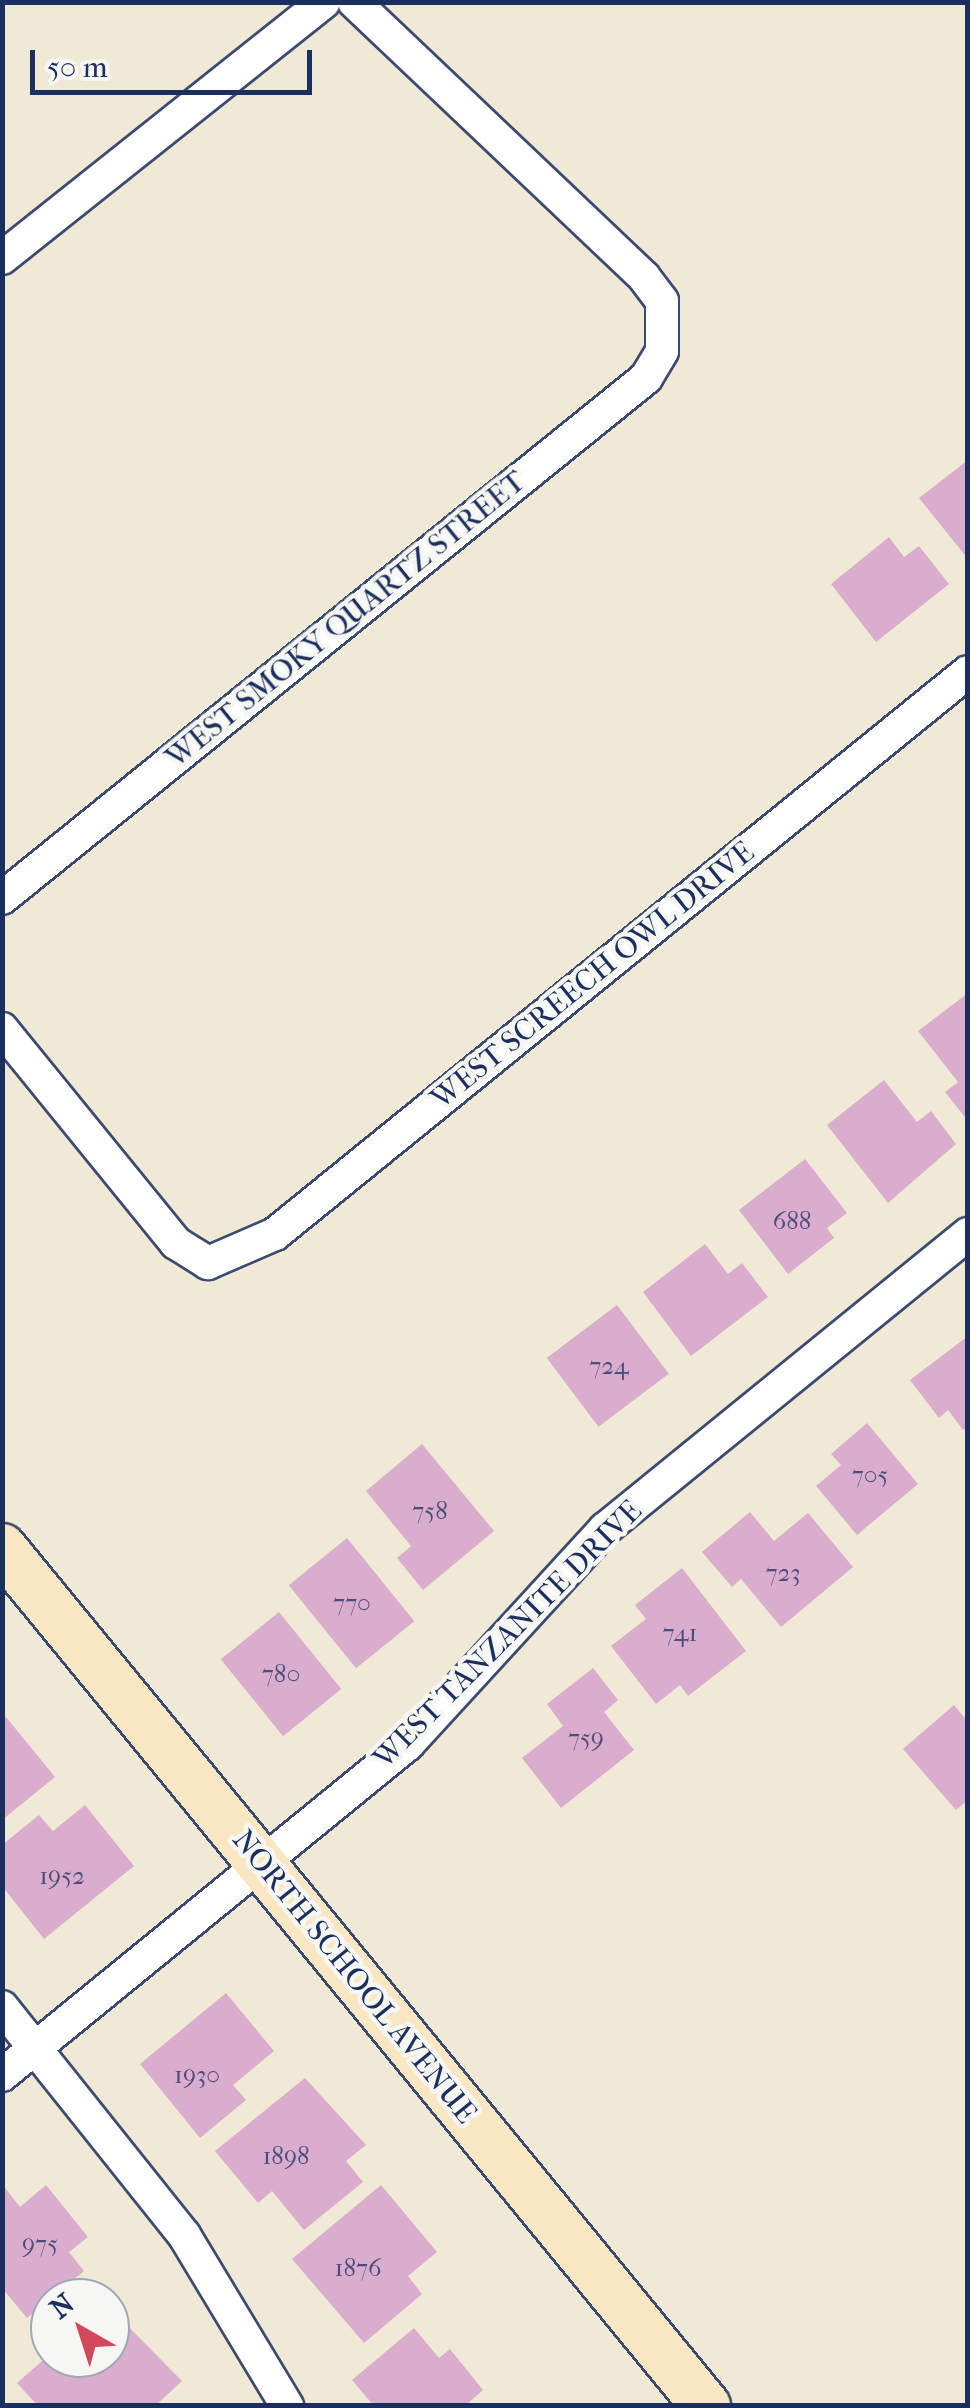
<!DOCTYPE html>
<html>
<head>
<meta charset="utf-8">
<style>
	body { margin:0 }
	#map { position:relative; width:970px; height:2408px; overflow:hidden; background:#f0e9d5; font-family:"IM FELL French Canon",serif }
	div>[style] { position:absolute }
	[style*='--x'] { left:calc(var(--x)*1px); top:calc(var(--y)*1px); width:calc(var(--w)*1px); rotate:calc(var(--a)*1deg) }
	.building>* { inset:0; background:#daadcf; transform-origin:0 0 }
	.roads { filter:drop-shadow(2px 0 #3b4b70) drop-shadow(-2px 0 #3b4b70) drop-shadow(0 2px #3b4b70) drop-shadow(0 -2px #3b4b70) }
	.street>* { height:32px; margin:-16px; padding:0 16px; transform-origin:16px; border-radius:16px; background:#fff }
	.secondary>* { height:48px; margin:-24px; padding:0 24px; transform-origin:24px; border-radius:24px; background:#f9e7c3 }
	span { translate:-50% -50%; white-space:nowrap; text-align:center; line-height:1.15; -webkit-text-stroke:9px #f6f6f2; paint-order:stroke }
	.number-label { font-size:25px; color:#4b4e7a }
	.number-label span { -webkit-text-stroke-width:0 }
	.street-label { font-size:30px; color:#1b2f5e }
	.frame { position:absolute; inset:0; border:5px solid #1b2f5e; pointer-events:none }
	.north { position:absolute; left:30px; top:2278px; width:100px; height:100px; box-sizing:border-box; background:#f6f6f2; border:2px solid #9ea6b7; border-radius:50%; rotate:321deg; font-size:28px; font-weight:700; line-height:40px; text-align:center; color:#1b2f5e }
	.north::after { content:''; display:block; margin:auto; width:35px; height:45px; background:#d1495b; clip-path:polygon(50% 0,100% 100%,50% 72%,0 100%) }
	.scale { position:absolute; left:30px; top:50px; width:282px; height:45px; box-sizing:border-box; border:5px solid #1b2f5e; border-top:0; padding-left:12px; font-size:30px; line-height:35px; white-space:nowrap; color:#1b2f5e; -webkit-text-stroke:8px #f6f6f2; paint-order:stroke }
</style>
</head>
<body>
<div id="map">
	<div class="building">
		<div style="clip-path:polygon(968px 460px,968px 559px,919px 498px)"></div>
		<div style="clip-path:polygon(889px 537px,904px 557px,919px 546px,949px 584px,876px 642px,831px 584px)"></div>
		<div style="clip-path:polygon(968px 993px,968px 1121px,945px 1092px,958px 1082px,918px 1031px)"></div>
		<div style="clip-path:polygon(884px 1080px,917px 1122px,931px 1111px,956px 1144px,888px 1203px,827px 1125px)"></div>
		<div style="clip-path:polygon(805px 1159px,847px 1213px,827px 1228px,834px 1238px,788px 1274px,739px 1210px)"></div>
		<div style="clip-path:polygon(705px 1244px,728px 1274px,742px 1263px,768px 1297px,691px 1356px,643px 1292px)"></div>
		<div style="left:617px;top:1305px;width:86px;height:88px;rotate:53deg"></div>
		<div style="clip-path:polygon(968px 1336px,968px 1427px,963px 1430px,948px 1410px,939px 1418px,910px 1380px)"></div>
		<div style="clip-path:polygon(867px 1423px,918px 1484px,857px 1535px,816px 1486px,841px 1465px,831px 1454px)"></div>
		<div style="clip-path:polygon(422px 1444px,494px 1531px,423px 1590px,397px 1558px,411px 1546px,366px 1491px)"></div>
		<div style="clip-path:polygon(750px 1512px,774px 1541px,808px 1513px,853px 1567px,781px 1627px,741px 1579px,732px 1587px,702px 1552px)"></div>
		<div style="left:347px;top:1538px;width:107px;height:75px;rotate:51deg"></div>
		<div style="clip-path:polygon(682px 1568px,746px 1651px,688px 1696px,680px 1685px,656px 1704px,611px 1646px,646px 1619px,635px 1605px)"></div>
		<div style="left:279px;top:1612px;width:99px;height:75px;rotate:51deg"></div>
		<div style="clip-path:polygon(593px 1668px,618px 1700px,604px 1712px,634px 1750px,561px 1808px,522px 1758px,563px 1726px,547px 1704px)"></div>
		<div style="clip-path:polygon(954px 1705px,968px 1722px,968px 1800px,956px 1810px,903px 1749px)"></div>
		<div style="clip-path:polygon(6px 1717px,55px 1777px,2px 1820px,2px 1720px)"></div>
		<div style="clip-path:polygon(85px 1805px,134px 1866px,44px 1939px,2px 1886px,2px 1845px,39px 1815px,53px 1831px)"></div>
		<div style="clip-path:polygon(226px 1993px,274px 2051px,233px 2085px,246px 2100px,200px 2138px,140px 2064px)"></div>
		<div style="clip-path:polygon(305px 2078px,366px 2145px,346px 2161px,363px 2182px,304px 2230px,272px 2191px,258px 2203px,215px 2151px)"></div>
		<div style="clip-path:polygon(2px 2184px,20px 2207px,46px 2185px,88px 2237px,69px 2252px,84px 2271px,27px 2318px,2px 2288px)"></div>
		<div style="clip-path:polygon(381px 2185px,437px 2252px,408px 2276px,422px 2294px,364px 2343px,292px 2259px)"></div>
		<div style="clip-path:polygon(110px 2308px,182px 2381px,155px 2406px,38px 2406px,17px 2383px,50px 2354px,110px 2358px)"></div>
		<div style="clip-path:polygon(414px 2328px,439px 2358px,450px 2349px,483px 2390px,465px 2406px,374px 2406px,352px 2380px)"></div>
	</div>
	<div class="roads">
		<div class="street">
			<div style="--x:2;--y:258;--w:411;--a:-38.5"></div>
			<div style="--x:2;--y:898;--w:828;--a:-38.92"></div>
			<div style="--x:646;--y:378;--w:31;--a:-59"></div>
			<div style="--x:662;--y:351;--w:50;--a:-90"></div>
			<div style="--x:662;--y:301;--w:30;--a:-127"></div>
			<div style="--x:644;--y:277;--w:400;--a:-136.5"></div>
			<div style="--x:2;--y:1029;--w:276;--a:50.9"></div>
			<div style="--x:176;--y:1243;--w:38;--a:32"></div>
			<div style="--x:208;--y:1263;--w:73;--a:-23.4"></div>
			<div style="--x:275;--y:1234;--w:892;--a:-39.04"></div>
			<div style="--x:2;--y:2007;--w:292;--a:51.4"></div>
			<div style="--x:184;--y:2235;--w:200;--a:58.9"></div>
			<div style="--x:2;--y:2075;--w:524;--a:-39.19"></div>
			<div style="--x:408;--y:1744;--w:292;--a:-47.5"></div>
			<div style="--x:605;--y:1529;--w:468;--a:-39.1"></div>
		</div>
		<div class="secondary">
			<div style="--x:2;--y:1548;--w:1110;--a:50.63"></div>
		</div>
	</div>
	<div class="number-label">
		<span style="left:792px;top:1221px">688</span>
		<span style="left:609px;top:1366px">724</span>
		<span style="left:870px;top:1475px">705</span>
		<span style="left:430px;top:1511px">758</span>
		<span style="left:783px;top:1573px">723</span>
		<span style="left:352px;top:1603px">770</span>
		<span style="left:680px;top:1633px">741</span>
		<span style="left:281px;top:1674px">780</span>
		<span style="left:586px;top:1738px">759</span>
		<span style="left:62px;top:1876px">1952</span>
		<span style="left:197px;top:2075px">1930</span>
		<span style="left:286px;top:2156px">1898</span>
		<span style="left:40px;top:2244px">975</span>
		<span style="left:358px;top:2268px">1876</span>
	</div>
	<div class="street-label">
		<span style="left:346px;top:620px;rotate:-39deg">WEST SMOKY QUARTZ STREET</span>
		<span style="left:593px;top:976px;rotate:-39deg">WEST SCREECH OWL DRIVE</span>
		<span style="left:508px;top:1635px;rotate:-45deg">WEST TANZANITE DRIVE</span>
		<span style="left:354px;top:1977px;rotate:51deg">NORTH SCHOOL AVENUE</span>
	</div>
	<div class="frame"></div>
	<div class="north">N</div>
	<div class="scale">50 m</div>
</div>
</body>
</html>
